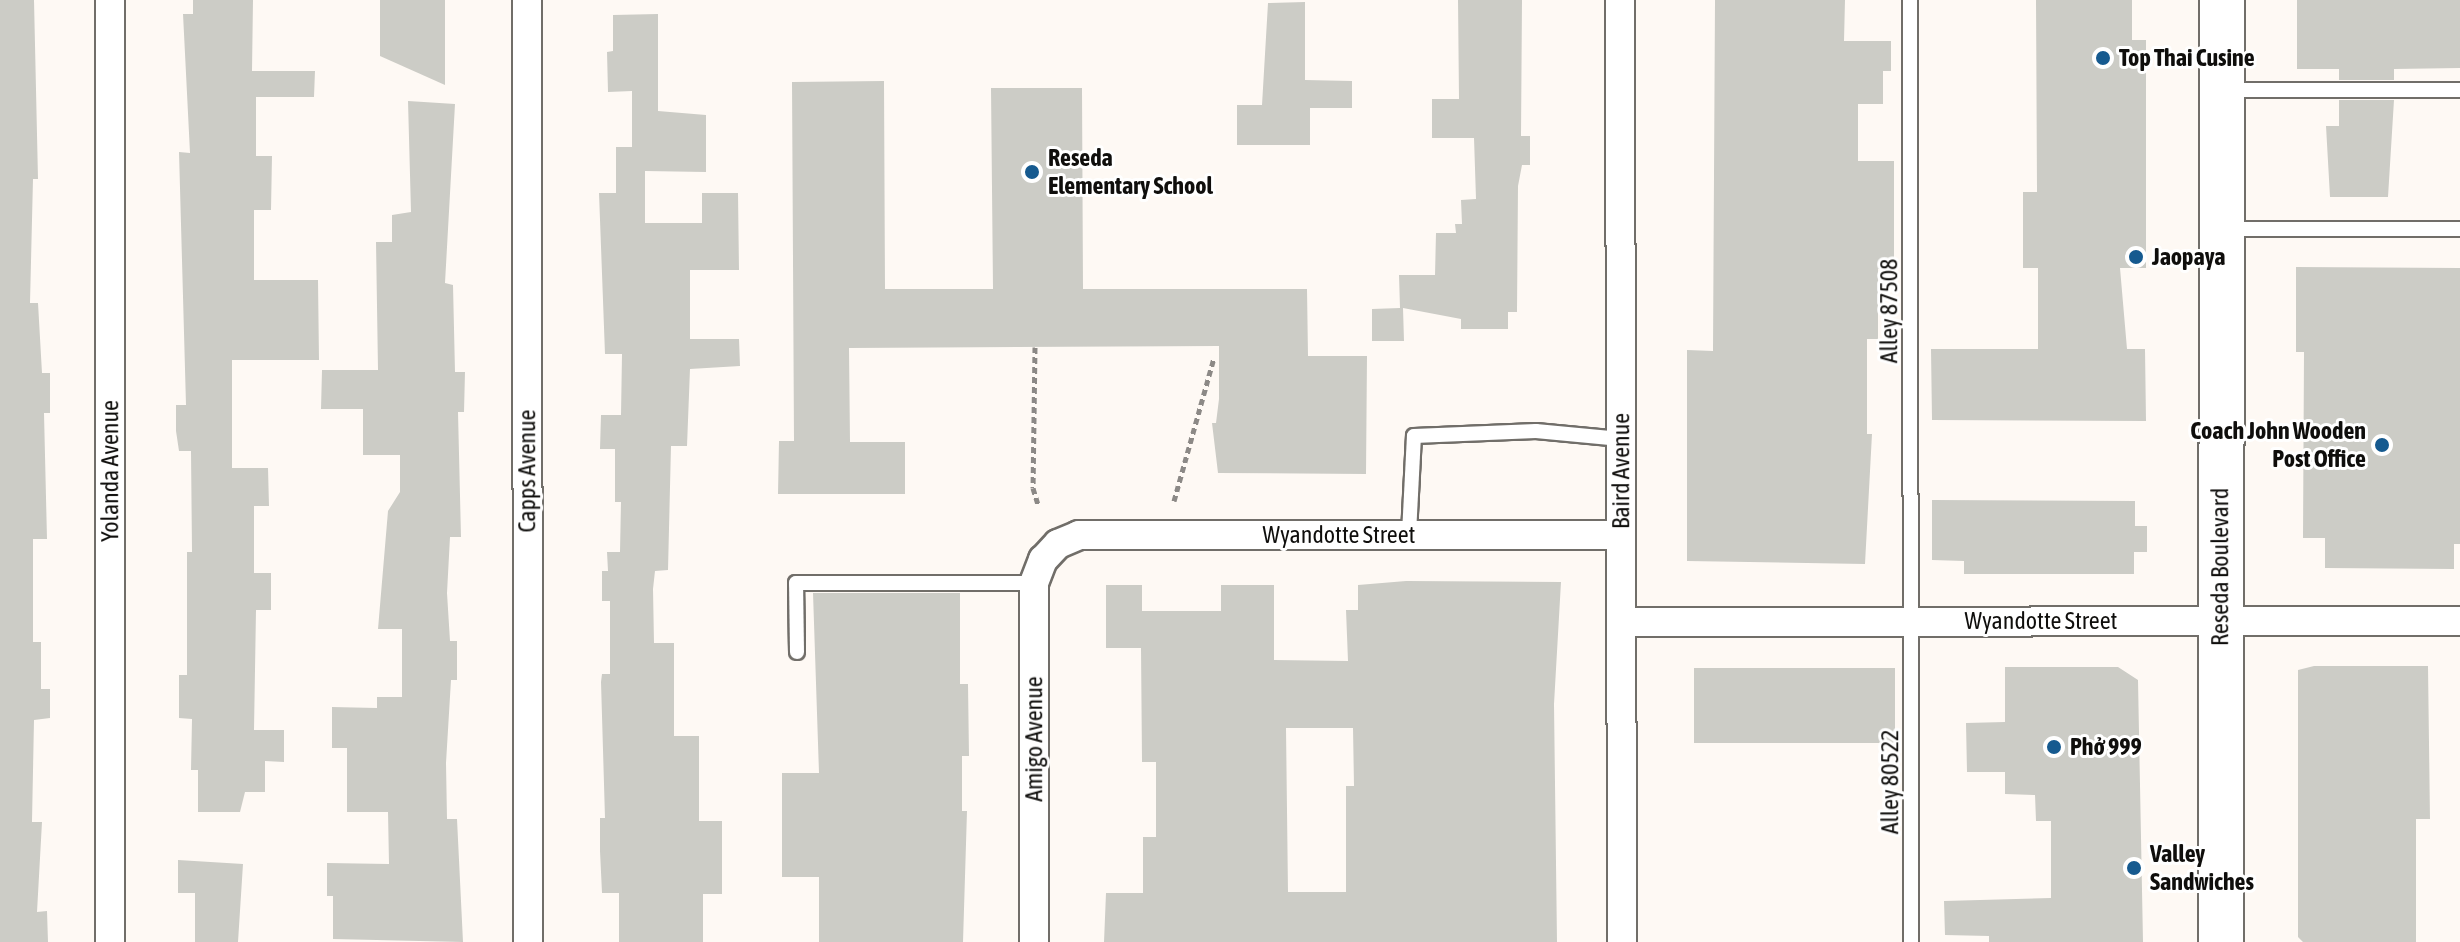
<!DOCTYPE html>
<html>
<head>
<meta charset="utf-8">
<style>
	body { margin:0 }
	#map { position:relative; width:2460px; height:942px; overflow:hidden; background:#fef9f4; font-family:"Asap Condensed",sans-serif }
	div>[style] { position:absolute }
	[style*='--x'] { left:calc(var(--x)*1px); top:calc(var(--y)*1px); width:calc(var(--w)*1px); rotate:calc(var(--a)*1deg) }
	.building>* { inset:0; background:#ccccc6; transform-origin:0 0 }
	.path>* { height:5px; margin-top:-2.5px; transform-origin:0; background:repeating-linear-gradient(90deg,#8c8986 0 6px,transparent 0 10px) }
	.roads { filter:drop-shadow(2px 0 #716e69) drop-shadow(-2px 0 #716e69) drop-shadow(0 2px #716e69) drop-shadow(0 -2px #716e69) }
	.lane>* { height:14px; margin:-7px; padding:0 7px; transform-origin:7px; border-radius:7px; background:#fff }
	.street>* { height:28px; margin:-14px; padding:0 14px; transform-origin:14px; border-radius:14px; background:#fff }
	.primary>* { height:44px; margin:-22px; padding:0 22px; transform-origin:22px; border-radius:22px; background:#fff }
	.dots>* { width:22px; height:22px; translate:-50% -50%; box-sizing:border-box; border:4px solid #fff; border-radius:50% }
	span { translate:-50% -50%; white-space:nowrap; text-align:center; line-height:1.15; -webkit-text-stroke:6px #fff; paint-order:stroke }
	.poi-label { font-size:24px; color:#0f0e0c; font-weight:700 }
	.left { translate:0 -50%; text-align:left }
	.right { translate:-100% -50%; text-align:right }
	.street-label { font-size:24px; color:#0f0e0c }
</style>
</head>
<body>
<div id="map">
	<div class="building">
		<div style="clip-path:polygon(0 0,34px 0,38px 179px,33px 179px,30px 303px,38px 303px,42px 373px,50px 373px,50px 413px,44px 413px,47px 539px,33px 539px,33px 642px,41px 642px,41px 689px,50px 689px,50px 718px,34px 720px,32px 822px,42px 822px,37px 912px,47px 911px,48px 942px,0 942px)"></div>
		<div style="clip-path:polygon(193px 0,253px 0,252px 71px,315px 71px,314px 97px,256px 97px,256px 156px,272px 156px,271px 210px,254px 210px,254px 280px,318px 280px,319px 360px,232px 360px,232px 468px,268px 468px,269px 506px,254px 506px,254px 573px,271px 573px,271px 610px,256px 610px,254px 730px,284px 730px,284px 762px,265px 761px,265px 792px,245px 792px,240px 812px,198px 812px,198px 770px,191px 770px,192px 719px,179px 718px,179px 675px,187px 675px,187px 552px,192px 552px,191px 451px,179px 451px,176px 431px,176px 405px,186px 405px,179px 152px,190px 153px,183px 14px,193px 14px)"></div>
		<div style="clip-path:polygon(380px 0,445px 0,445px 85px,380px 56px)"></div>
		<div style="clip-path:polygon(1458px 0,1522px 0,1521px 136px,1530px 136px,1530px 165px,1522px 165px,1518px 186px,1517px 312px,1508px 312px,1508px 329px,1461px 329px,1461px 319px,1403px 308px,1404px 341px,1372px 341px,1372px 309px,1400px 308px,1399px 275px,1435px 275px,1436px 233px,1456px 233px,1455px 224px,1462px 224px,1461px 200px,1476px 199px,1474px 138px,1432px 138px,1432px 99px,1459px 99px)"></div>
		<div style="clip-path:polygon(1715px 0,1845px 0,1844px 41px,1891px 41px,1891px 71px,1883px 71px,1883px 104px,1858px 104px,1858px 161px,1894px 161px,1894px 269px,1878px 269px,1878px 339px,1867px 339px,1867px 434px,1872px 434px,1865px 564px,1687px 561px,1687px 350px,1713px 351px)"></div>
		<div style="clip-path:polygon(2036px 0,2132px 0,2132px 40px,2146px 40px,2146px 268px,2120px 268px,2127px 349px,2145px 349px,2146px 421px,1932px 420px,1931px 349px,2038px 349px,2038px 268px,2023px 268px,2023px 192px,2037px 192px)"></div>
		<div style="clip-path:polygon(2297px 0,2460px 0,2460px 68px,2394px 69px,2394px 80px,2339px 80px,2339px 69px,2297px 69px)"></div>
		<div style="clip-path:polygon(1305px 2px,1305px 80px,1352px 81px,1352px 108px,1310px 108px,1310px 145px,1237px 145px,1237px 105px,1262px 105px,1268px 3px)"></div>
		<div style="clip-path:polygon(658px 14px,658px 111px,706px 115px,706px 172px,645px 171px,645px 223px,702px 223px,702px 193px,738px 193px,739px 270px,690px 270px,690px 339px,739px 339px,740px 366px,690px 369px,687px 446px,671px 446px,668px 570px,655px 571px,653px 589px,654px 643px,674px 643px,674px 736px,699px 736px,699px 821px,722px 821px,722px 894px,703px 894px,703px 942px,619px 942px,619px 893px,602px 893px,600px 851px,600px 818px,605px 818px,601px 682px,602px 674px,610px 674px,610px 601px,602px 601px,602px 571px,608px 571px,607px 552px,620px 552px,621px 502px,615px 502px,615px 449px,600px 449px,601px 415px,621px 415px,622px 354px,605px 354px,599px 193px,616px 193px,616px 147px,632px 147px,632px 91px,608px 92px,607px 52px,613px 51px,613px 15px)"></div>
		<div style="clip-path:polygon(884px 81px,885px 289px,993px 289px,991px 88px,1082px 88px,1083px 289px,1307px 289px,1308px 356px,1367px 356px,1366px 474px,1218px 473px,1212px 423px,1216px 423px,1219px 399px,1219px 346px,849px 348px,850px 442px,905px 442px,905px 494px,778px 494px,779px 441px,794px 441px,792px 82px)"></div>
		<div style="clip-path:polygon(2339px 100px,2394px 100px,2388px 197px,2330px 197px,2326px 126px,2339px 126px)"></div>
		<div style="clip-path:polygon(408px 101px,455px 104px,445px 283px,453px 285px,455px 372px,465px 372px,464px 412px,458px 412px,461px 537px,450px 537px,447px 593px,450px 641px,457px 641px,457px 680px,451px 680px,446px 763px,447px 819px,457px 819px,463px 942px,333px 939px,333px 896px,327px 896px,327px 863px,389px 864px,388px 812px,347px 812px,347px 748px,332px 748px,332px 707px,377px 708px,377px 697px,402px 697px,402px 629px,378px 629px,388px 511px,400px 492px,400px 455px,363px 455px,363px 409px,321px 409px,322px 370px,378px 370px,376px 242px,392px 242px,392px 215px,411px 212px)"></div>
		<div style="clip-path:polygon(2296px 267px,2460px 268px,2460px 544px,2454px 544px,2454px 569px,2325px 568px,2325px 538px,2303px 538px,2304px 352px,2296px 352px)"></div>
		<div style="clip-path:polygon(1932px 500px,2135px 501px,2135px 526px,2147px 526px,2147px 552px,2134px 552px,2134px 574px,1964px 574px,1964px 561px,1932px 560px)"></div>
		<div style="clip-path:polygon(evenodd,1406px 581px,1561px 582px,1554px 704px,1557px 942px,1104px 942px,1106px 893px,1143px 893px,1143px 837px,1156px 837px,1156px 762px,1142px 762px,1141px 648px,1106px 648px,1106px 585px,1142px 585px,1142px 611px,1221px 611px,1221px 585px,1274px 585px,1274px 660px,1348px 661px,1346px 610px,1358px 610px,1358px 585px,1406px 581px,1286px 728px,1353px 728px,1354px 786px,1346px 786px,1346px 892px,1288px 892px,1286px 728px)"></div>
		<div style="clip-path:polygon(813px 593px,960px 593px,960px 684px,968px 684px,969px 756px,962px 756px,962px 811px,967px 811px,963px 942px,819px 942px,819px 877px,782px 877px,782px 773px,819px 773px)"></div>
		<div style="clip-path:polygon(2314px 666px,2428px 666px,2430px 819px,2416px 819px,2416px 942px,2303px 942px,2298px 937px,2298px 670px)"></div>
		<div style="clip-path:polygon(2005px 667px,2118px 667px,2138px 680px,2143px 942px,1989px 942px,1989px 936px,1945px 935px,1944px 901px,2051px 898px,2051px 821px,2036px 821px,2035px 795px,2005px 794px,2005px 772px,1967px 772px,1966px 723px,2005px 722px)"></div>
		<div style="left:1895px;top:668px;width:75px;height:201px;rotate:90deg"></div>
		<div style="clip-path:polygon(178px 860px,243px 864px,238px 942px,195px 942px,195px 893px,178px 893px)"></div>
	</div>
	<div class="path">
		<div style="--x:1035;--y:347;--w:141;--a:90.8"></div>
		<div style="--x:1033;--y:488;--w:17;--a:73"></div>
		<div style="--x:1174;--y:501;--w:148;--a:-74.4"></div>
	</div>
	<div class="roads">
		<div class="lane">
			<div style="--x:1910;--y:0;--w:942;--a:89.94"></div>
			<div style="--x:2226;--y:90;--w:234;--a:0"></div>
			<div style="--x:2225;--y:229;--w:235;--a:0"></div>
			<div style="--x:1409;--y:534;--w:98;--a:-87.1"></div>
			<div style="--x:1414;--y:436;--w:122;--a:-2.3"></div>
			<div style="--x:1536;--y:431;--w:85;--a:5.4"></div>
			<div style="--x:797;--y:652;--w:69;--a:-90.8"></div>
			<div style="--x:796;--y:583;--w:238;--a:0"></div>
		</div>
		<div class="street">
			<div style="--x:110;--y:0;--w:942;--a:90"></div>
			<div style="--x:527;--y:0;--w:942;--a:89.94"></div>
			<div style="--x:1620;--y:0;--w:942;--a:89.88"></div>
			<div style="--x:1623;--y:622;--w:837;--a:-0.07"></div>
			<div style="--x:1034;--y:942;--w:359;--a:-90"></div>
			<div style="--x:1034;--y:583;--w:25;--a:-69"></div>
			<div style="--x:1043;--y:560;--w:22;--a:-47"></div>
			<div style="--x:1058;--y:544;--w:23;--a:-23"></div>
			<div style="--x:1079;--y:535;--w:542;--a:0"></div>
		</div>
		<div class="primary">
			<div style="--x:2221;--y:942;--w:942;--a:-89.94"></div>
		</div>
	</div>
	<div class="dots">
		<div style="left:2103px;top:58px;background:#165a8f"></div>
		<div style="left:1032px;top:172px;background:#165a8f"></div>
		<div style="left:2136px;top:257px;background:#165a8f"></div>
		<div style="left:2382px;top:445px;background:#165a8f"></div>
		<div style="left:2054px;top:747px;background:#165a8f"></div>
		<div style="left:2134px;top:868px;background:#165a8f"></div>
	</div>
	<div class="poi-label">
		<span class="left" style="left:2119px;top:58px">Top Thai Cusine</span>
		<span class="left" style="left:1048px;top:172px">Reseda<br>Elementary School</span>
		<span class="left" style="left:2152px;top:257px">Jaopaya</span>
		<span class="right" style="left:2366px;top:445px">Coach John Wooden<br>Post Office</span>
		<span class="left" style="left:2070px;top:747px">Phở 999</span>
		<span class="left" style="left:2150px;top:868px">Valley<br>Sandwiches</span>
	</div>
	<div class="street-label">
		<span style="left:1889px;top:311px;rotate:-90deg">Alley 87508</span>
		<span style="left:110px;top:471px;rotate:-90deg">Yolanda Avenue</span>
		<span style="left:527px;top:471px;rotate:-90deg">Capps Avenue</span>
		<span style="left:1621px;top:471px;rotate:-90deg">Baird Avenue</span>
		<span style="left:1339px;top:535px">Wyandotte Street</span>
		<span style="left:2220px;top:567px;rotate:-90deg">Reseda Boulevard</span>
		<span style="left:2041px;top:621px">Wyandotte Street</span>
		<span style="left:1034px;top:739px;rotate:-90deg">Amigo Avenue</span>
		<span style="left:1890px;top:782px;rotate:-90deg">Alley 80522</span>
	</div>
</div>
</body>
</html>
